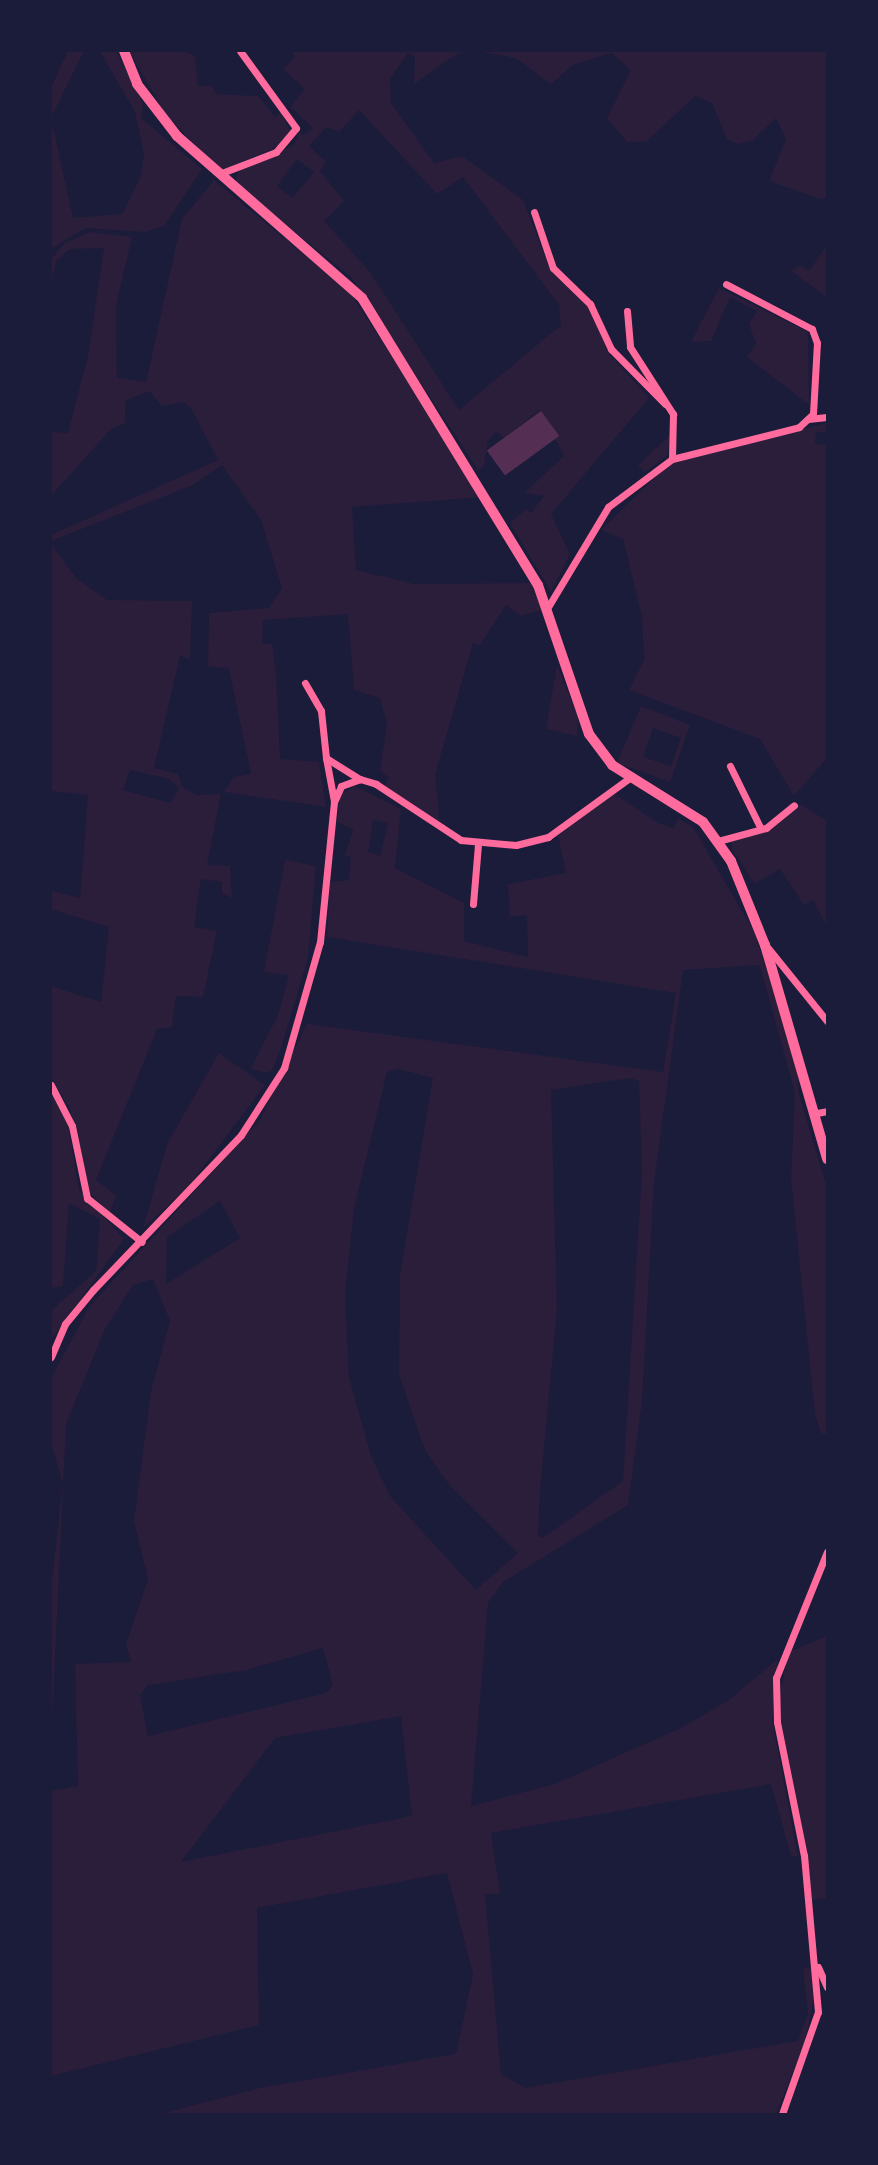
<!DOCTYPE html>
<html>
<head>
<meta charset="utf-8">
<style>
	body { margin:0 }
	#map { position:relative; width:878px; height:2165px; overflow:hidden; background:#1b1b3a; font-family:Lato,sans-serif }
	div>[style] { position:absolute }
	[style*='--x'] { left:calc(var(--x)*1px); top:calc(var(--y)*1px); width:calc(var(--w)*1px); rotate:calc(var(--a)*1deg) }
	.green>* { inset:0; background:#2a1e3b }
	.building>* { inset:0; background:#542f53; transform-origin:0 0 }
	.minor>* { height:7px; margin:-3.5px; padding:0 3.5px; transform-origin:3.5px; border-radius:3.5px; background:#ff6b9d }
	.tertiary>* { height:10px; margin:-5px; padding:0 5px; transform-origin:5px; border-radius:5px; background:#ff6b9d }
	span { translate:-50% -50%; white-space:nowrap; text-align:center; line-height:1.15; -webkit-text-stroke:5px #1b1b3a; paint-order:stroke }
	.frame { position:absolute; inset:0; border:52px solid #1b1b3a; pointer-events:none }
</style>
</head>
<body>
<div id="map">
	<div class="green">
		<div style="clip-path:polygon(68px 51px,84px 51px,51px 118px,73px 218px,122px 214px,141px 176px,144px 154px,135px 112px,100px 51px,116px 51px,143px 104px,141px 118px,202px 169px,164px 226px,145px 232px,85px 228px,51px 249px,51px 87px)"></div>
		<div style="clip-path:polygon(129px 51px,186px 51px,195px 56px,198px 86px,212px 86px,216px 94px,258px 96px,275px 117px,281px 112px,291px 133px,281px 145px,221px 171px,166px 115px)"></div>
		<div style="clip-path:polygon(evenodd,290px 51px,827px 51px,827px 197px,821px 199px,769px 181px,786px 139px,776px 118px,752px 141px,737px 144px,727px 139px,712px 103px,695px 96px,646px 142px,627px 142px,607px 118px,631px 70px,612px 53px,574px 64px,551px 84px,516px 58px,475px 51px,458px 53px,414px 84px,415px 57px,408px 53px,390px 79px,391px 103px,434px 163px,462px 156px,523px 200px,550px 270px,587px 306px,611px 356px,649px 398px,551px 514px,570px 554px,551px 592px,510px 523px,526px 509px,531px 513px,544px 496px,524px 493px,564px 456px,540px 410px,504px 438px,496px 432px,488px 440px,484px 466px,478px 470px,352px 278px,235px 183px,238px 171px,275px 156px,294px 144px,300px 131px,303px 135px,313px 128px,290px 107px,305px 89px,283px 69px,295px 56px,290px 51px,359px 110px,437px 194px,463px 177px,559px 305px,561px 325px,459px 410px,370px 272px,324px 221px,344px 201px,320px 171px,326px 162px,309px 146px,326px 127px,339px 132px,359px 110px,290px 51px,297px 159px,314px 172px,292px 198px,277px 186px,297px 159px)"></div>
		<div style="clip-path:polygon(214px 180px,351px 294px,483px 497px,352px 507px,356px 570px,414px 584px,533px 583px,542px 610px,521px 616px,506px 605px,480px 645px,473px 643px,435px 775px,440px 822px,384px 786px,389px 777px,380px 771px,387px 724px,380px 698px,354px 690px,348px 614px,263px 620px,262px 643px,272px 644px,276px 672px,280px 759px,319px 762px,326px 807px,224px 792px,234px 777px,251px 774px,229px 669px,208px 666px,209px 613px,269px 608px,282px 588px,261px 520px,222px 465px,193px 485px,51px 541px,51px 535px,218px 460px,191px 408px,183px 402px,162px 406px,149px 391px,125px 401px,125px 423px,111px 429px,51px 496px,51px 432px,68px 433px,88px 356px,104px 248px,70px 249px,56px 261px,51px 285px,51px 259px,65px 243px,90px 232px,132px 237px,116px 306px,117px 378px,146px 382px,182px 219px)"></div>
		<div style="clip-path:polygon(827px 245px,827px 297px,791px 271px,800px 266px,809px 271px)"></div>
		<div style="clip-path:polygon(719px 288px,808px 332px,809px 405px,747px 357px,756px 344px,749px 324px,757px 311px,730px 297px,711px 341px,691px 342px)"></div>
		<div style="clip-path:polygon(827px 423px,827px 432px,816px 432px,815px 444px,827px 445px,827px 758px,794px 796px,760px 739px,629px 690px,644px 660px,642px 617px,623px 539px,601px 530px,669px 464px)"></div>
		<div style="clip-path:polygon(671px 434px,667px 456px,645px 472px,638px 465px)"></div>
		<div style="clip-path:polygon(evenodd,51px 544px,76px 578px,107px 600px,192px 601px,190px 659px,180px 656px,154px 768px,178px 774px,182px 787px,197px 795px,221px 794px,207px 865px,230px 866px,232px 898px,222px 893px,222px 882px,201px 879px,194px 927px,217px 931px,203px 997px,176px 996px,172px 1027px,157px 1029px,96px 1180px,116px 1195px,110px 1213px,90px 1193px,70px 1109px,51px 1077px,51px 986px,101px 1002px,109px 927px,51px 909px,51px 891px,80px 898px,88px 795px,51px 791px,51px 544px,130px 770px,169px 779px,179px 788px,170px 803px,123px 790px,130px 770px)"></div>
		<div style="clip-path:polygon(557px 665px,578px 717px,577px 736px,546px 729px)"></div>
		<div style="clip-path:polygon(evenodd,641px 706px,690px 725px,670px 782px,617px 763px,641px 706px,653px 728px,681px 738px,671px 766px,643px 757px,653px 728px)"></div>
		<div style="clip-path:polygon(evenodd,355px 786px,401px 809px,395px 868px,464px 903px,464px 941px,528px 957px,527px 915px,510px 917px,508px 884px,566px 873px,558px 836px,599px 803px,613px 793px,658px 823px,674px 828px,678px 818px,693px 827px,753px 930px,797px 1056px,798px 1091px,827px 1188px,827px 1434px,821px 1433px,815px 1414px,791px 1178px,795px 1093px,762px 973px,759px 965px,683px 970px,654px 1183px,642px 1402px,628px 1505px,503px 1582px,488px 1603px,471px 1806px,555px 1784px,681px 1728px,729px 1700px,778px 1659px,772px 1720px,798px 1857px,791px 1856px,771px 1784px,491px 1833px,500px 1894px,485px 1894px,501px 2074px,525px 2088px,798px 2041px,808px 2014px,803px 1969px,812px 1966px,814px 1996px,806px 2039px,776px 2114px,160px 2114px,260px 2088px,456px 2054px,473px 1974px,447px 1873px,257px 1908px,259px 2025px,51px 2076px,51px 1791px,78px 1786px,75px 1664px,131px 1662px,126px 1644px,148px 1579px,134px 1521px,151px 1391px,170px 1321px,153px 1279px,133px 1285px,105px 1329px,66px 1424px,51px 1741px,51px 1589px,63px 1484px,51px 1443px,51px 1378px,89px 1307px,260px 1120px,307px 1024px,663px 1072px,676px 993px,327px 937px,330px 882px,349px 880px,351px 857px,345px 856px,353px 830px,337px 822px,340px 795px,355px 786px,373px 820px,388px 823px,380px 856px,368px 852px,373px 820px,355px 786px,399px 1069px,433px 1078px,400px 1275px,399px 1375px,425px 1450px,450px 1486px,518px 1553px,476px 1590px,390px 1496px,371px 1456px,349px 1377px,345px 1294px,354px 1209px,387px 1072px,399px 1069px,355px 786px,630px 1078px,639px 1081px,642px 1172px,623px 1481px,543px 1538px,538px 1536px,540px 1491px,557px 1309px,551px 1090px,630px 1078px,355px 786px,220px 1201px,240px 1238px,166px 1284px,167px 1237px,220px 1201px,355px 786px,323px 1648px,333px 1685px,326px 1693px,148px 1736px,140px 1695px,148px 1685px,246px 1670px,323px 1648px,355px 786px,401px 1716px,412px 1816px,181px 1862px,275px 1738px,401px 1716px)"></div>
		<div style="clip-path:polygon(800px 804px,827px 821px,827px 926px,813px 900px,804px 905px,780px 869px,755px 884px,732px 849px,731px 842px,766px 831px)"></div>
		<div style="clip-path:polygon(285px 860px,316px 866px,308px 958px,282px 1045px,272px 1071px,264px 1073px,251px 1068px,278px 1015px,289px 975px,264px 972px)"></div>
		<div style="clip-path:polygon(219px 1053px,265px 1085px,188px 1187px,143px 1228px,167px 1144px)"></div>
		<div style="clip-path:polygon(51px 1090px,67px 1119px,79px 1190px,124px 1239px,51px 1340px,51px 1311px,96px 1271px,100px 1219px,69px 1203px,63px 1286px,51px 1288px)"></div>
		<div style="clip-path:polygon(827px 1636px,827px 1898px,812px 1900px,778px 1704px,789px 1652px)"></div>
	</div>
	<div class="building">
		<div style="left:541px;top:411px;width:31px;height:67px;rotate:54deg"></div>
	</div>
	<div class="minor">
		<div style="--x:219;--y:174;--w:61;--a:-21.1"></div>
		<div style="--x:276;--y:152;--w:31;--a:-50"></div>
		<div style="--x:296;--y:128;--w:95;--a:-126"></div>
		<div style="--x:534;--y:212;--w:59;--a:71.3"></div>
		<div style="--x:553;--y:268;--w:52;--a:44.2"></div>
		<div style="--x:590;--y:304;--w:50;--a:65"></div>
		<div style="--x:611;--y:349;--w:77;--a:45.5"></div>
		<div style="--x:627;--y:311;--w:36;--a:85"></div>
		<div style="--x:630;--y:347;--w:80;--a:57.3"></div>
		<div style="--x:673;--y:414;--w:45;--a:91.3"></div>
		<div style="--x:808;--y:419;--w:19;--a:-6"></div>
		<div style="--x:548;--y:607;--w:117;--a:-59"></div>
		<div style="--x:608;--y:507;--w:80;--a:-36.9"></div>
		<div style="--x:672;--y:459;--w:131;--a:-14.1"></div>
		<div style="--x:799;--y:427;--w:19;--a:-43"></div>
		<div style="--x:813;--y:414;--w:71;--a:-86.8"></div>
		<div style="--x:817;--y:343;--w:15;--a:-110"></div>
		<div style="--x:812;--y:329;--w:97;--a:-152.4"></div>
		<div style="--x:305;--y:683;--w:32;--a:60"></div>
		<div style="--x:321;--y:711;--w:47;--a:83.9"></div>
		<div style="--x:326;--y:758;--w:40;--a:32"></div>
		<div style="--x:326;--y:758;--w:44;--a:79.5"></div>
		<div style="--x:730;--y:766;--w:70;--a:63.8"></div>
		<div style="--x:718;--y:841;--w:50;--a:-15.2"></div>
		<div style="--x:766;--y:828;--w:36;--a:-39"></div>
		<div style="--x:473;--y:904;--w:60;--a:-85.2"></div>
		<div style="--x:768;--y:948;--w:94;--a:51.1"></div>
		<div style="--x:51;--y:1085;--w:46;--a:62.9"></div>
		<div style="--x:72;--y:1126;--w:74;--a:78.2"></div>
		<div style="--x:87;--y:1198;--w:70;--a:38.7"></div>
		<div style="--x:817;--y:1113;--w:10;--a:-11"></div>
		<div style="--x:51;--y:1357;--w:36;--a:-67"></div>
		<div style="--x:65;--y:1324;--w:44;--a:-50.5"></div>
		<div style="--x:93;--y:1290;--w:214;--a:-46.3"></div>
		<div style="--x:241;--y:1135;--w:80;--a:-57.3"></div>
		<div style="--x:284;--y:1068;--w:131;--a:-74.1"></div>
		<div style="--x:320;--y:942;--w:141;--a:-84.3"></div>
		<div style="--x:334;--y:802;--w:17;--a:-66"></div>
		<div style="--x:341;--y:786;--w:20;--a:-20"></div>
		<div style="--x:360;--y:779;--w:17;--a:17"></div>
		<div style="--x:376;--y:784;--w:102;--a:33.4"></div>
		<div style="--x:461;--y:840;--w:55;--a:5.2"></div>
		<div style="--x:516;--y:845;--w:33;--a:-14"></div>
		<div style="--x:548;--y:837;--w:102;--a:-35.9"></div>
		<div style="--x:818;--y:1967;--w:22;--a:66"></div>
		<div style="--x:782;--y:2114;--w:108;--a:-70.6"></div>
		<div style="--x:818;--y:2012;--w:157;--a:-95.1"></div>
		<div style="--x:804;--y:1856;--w:137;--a:-101.4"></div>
		<div style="--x:777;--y:1722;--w:44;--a:-91.3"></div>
		<div style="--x:776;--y:1678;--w:136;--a:-68"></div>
	</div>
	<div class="tertiary">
		<div style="--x:124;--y:51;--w:35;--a:68"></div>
		<div style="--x:137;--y:84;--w:66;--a:52.4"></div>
		<div style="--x:177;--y:136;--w:246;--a:41.2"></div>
		<div style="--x:362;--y:298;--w:337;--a:58.5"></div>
		<div style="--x:538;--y:585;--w:157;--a:71.1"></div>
		<div style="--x:589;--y:734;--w:39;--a:53"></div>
		<div style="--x:612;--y:765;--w:107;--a:32.1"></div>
		<div style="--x:703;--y:822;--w:48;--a:54.3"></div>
		<div style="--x:731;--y:861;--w:91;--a:68"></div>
		<div style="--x:765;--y:945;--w:223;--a:73.8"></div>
	</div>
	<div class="frame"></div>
</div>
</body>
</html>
